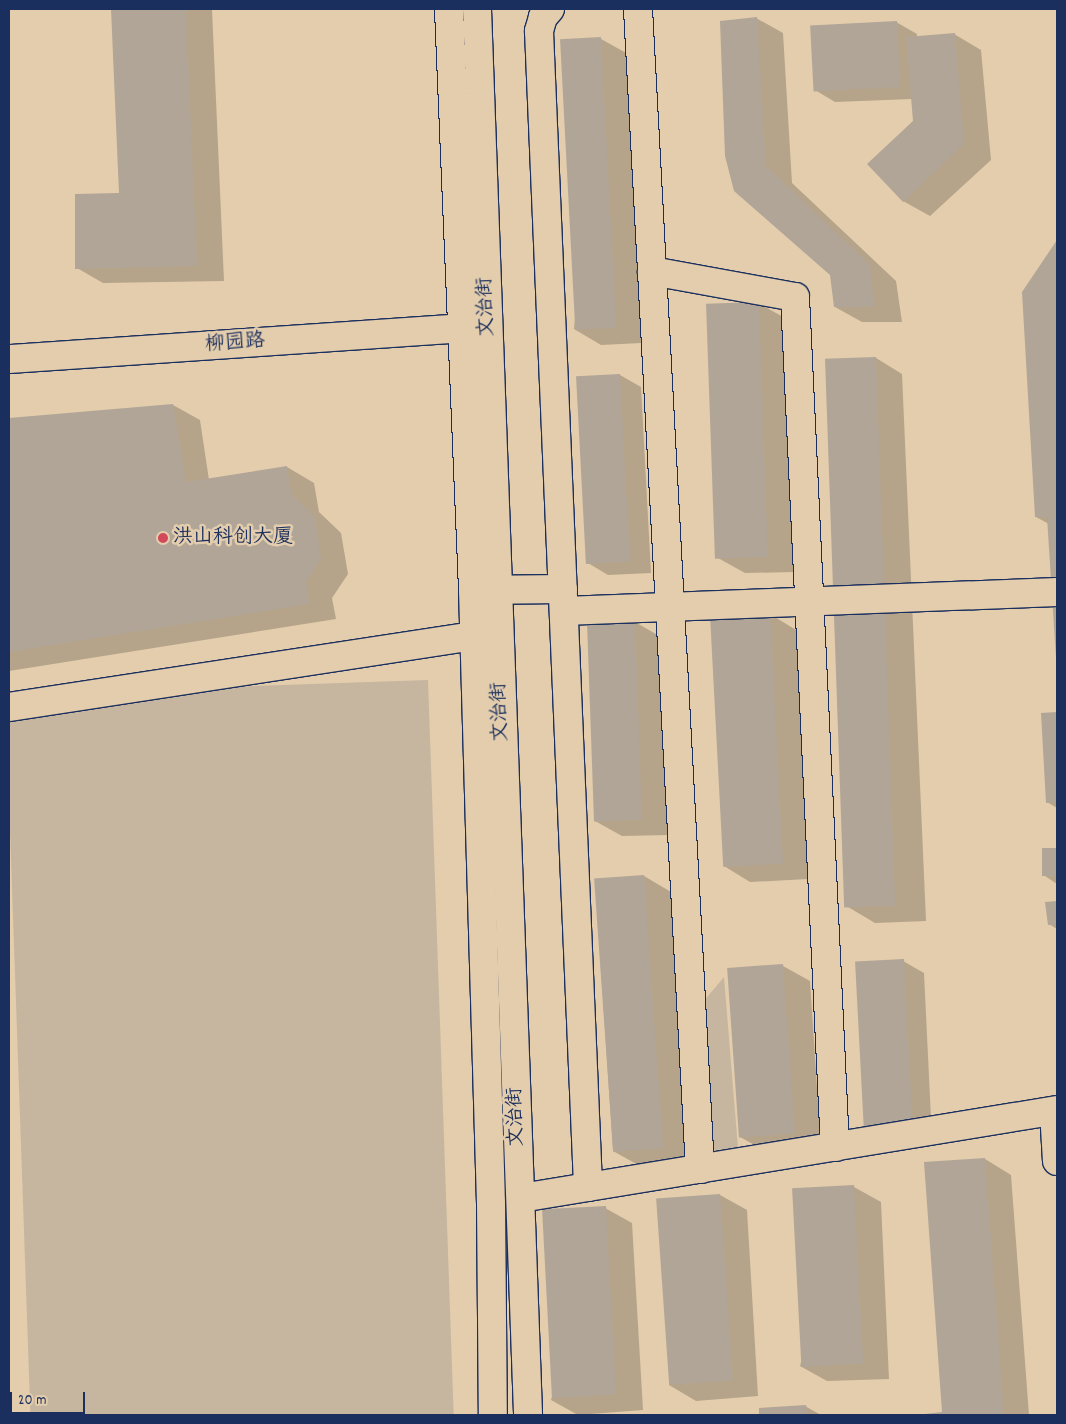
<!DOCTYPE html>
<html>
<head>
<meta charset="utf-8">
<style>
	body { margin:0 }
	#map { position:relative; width:1066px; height:1424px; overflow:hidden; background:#e3cdac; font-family:Dekko,"LXGW WenKai TC",sans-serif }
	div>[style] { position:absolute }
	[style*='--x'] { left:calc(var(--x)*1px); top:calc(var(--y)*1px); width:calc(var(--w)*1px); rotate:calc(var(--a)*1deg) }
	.green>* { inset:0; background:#c6b6a0; transform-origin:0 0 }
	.shadow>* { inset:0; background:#0003 }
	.building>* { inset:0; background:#b1a598; transform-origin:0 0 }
	.roads { filter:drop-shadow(1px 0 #1b2f5e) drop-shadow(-1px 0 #1b2f5e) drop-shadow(0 1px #1b2f5e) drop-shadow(0 -1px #1b2f5e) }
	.minor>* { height:28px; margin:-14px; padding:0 14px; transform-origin:14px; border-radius:14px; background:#e3cdac }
	.major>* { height:28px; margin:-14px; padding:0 14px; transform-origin:14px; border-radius:14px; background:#e3cdac }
	.dots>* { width:14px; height:14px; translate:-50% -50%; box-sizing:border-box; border:2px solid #e3cdac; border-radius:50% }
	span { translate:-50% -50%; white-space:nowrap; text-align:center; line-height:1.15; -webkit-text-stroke:5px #e3cdac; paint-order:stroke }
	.street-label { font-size:20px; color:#1b2f5e }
	.poi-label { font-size:20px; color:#1b2f5e }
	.left { translate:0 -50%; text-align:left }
	.frame { position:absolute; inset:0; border:10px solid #1b2f5e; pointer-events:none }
	.scale { position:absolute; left:10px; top:1392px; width:75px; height:22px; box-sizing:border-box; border:2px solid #1b2f5e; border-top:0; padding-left:6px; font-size:15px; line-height:18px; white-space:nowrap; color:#1b2f5e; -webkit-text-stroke:4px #e3cdac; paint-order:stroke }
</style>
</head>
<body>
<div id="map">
	<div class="green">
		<div style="left:428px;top:680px;width:735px;height:423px;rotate:88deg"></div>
		<div style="clip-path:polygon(724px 977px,738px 1148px,692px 1152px,682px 1027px)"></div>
	</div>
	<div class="shadow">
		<div style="clip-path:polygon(112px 9px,212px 9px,224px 281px,103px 283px,77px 268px,120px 194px)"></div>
		<div style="clip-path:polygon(756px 18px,783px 33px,792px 183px,896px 281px,902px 322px,862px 322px,835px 307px,831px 274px,735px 190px)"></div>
		<div style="clip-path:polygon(896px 22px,917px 34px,917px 37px,954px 34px,981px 50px,991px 160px,930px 216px,903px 201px,914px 121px,912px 99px,835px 102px,815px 90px)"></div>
		<div style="clip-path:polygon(601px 39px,628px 54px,641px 343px,601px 345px,574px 329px)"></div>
		<div style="clip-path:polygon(1057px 243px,1057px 662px,1049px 524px,1036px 517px,1024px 293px)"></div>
		<div style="clip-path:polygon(758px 303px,785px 318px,795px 572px,745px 573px,718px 558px)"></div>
		<div style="clip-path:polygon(876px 358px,902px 374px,926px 921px,875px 923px,848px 907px)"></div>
		<div style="clip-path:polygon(620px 375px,641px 387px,651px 573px,608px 575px,588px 563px)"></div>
		<div style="clip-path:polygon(173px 405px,200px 420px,209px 480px,287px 467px,314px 483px,319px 512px,341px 533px,348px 574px,332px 598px,336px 619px,9px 671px,9px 419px)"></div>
		<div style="clip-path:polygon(770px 614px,796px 630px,808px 879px,750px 882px,724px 866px)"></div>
		<div style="clip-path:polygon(635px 622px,661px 637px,668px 835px,622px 836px,595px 821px)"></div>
		<div style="clip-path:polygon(1042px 714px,1057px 714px,1057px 808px,1047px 802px)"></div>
		<div style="clip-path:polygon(1057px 849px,1057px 884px,1045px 876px,1044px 851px)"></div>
		<div style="clip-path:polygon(644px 876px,671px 892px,689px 1163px,640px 1166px,613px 1151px,595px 879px)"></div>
		<div style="clip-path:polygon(1057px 902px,1057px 929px,1049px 924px,1047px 903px)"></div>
		<div style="clip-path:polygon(903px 961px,924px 973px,932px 1139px,882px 1140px)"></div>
		<div style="clip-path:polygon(783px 966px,810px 981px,821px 1149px,767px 1152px,740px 1137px)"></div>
		<div style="clip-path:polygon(985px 1159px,1011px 1175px,1029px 1415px,914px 1415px,944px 1413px)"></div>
		<div style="clip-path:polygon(854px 1187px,881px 1202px,889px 1379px,827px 1381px,800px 1366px)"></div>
		<div style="clip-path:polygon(720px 1195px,747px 1210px,758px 1396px,696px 1401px,669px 1385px)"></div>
		<div style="clip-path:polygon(605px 1208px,632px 1223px,643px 1410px,578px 1415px,551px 1400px)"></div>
		<div style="clip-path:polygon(805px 1406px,821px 1415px,761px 1415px,760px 1409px)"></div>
	</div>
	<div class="building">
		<div style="clip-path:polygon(111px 9px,186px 9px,197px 266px,75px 269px,75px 194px,119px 193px)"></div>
		<div style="clip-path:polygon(757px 17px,766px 166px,869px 264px,875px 307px,834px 307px,830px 275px,734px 191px,725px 156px,720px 21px)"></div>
		<div style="left:897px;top:21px;width:66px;height:87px;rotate:87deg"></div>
		<div style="clip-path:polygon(955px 33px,964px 144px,903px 202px,867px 164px,913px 121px,906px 37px)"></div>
		<div style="left:601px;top:37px;width:291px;height:41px;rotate:87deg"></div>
		<div style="clip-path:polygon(1057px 240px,1057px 658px,1056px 658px,1047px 517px,1035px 517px,1022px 292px)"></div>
		<div style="left:759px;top:302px;width:255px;height:53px;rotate:88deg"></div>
		<div style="left:876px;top:357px;width:549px;height:51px;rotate:88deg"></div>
		<div style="left:620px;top:374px;width:188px;height:44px;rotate:87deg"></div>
		<div style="clip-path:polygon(173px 404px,186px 482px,287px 466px,292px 495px,315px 517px,321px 559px,306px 582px,309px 604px,9px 652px,9px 418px)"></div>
		<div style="left:770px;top:613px;width:251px;height:60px;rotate:87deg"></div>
		<div style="left:635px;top:620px;width:200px;height:48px;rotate:88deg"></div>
		<div style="clip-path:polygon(1057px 712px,1057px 802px,1046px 803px,1041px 713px)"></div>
		<div style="left:1057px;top:848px;width:28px;height:15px;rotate:90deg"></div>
		<div style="left:644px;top:875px;width:274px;height:50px;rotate:86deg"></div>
		<div style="clip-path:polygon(1057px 901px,1057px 924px,1048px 925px,1045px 902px)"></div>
		<div style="left:904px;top:959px;width:169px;height:49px;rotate:87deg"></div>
		<div style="left:783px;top:964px;width:170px;height:56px;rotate:86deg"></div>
		<div style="clip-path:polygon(985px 1158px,1004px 1415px,916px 1415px,942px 1412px,924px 1162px)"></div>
		<div style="left:854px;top:1185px;width:179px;height:62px;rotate:87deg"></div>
		<div style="left:720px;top:1194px;width:187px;height:64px;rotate:86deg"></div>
		<div style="left:606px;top:1206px;width:189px;height:64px;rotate:87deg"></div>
		<div style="clip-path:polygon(806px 1405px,807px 1415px,759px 1415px,759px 1408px)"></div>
	</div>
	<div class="roads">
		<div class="minor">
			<div style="--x:550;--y:9;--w:11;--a:131"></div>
			<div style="--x:543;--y:17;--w:15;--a:106"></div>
			<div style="--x:539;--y:31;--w:1157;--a:87.57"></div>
			<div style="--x:638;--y:9;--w:1162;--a:86.94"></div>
			<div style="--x:652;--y:271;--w:145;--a:10.3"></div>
			<div style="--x:795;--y:297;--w:851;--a:87.31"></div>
			<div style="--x:9;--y:359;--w:454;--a:-3.9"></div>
			<div style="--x:474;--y:590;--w:89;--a:-0.6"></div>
			<div style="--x:564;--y:611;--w:493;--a:-2.2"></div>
			<div style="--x:9;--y:707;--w:470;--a:-8.7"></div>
			<div style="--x:1054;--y:1111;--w:50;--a:86.6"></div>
			<div style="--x:521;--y:1198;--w:543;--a:-9.32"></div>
		</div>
		<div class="major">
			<div style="--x:449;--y:9;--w:581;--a:87.63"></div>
			<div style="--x:473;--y:590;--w:613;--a:88.32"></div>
			<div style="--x:491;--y:1203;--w:212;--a:89.5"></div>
			<div style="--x:477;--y:9;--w:1407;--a:87.92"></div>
		</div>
	</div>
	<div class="dots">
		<div style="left:163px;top:538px;background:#d1495b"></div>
	</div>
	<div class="street-label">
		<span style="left:487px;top:307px;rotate:-92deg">文治街</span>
		<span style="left:235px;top:344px;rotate:-4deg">柳园路</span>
		<span style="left:501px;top:712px;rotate:-92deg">文治街</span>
		<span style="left:517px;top:1117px;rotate:-92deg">文治街</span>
	</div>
	<div class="poi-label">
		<span class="left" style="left:173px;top:538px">洪山科创大厦</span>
	</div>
	<div class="frame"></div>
	<div class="scale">20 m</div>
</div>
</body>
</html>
